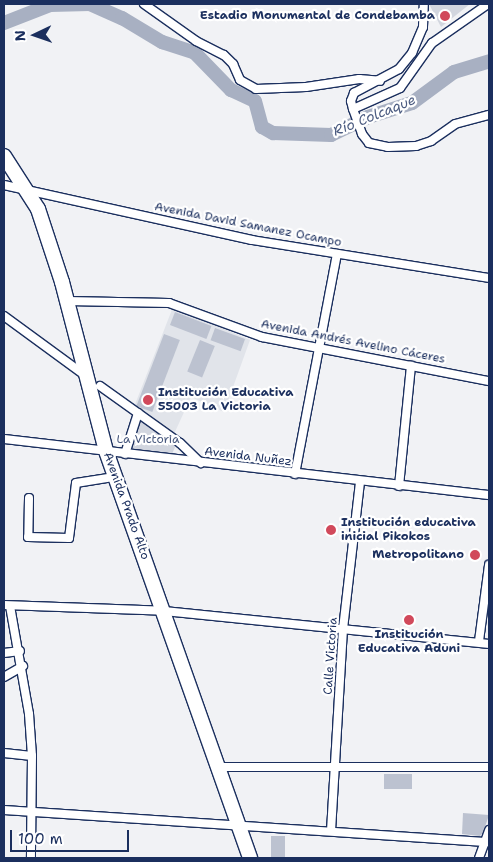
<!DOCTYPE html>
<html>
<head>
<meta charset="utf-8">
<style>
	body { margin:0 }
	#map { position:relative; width:493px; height:862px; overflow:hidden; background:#f1f2f5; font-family:"Shantell Sans",sans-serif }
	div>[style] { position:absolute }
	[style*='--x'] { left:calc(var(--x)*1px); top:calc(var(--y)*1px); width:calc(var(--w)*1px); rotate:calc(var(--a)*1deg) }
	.built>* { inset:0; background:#e1e4ea }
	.green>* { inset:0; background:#d2d6df }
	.river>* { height:14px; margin:-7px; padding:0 7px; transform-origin:7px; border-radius:7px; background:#a8b0c2 }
	.building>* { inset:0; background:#bcc2d0; transform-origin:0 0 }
	.roads { filter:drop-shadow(1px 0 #1b2f5e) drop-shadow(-1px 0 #1b2f5e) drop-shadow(0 1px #1b2f5e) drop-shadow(0 -1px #1b2f5e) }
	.street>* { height:8px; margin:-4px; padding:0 4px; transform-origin:4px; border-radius:4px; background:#fff }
	.highway>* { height:14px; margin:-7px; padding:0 7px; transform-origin:7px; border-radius:7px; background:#fff }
	.dots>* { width:14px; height:14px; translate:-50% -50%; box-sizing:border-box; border:2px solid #fff; border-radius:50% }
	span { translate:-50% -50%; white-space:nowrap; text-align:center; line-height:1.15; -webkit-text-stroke:4.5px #fff; paint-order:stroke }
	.poi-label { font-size:12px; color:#1b2f5e; font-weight:700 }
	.right { translate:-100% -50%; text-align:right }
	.left { translate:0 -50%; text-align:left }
	.street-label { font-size:12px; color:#1b2f5e }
	.park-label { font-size:12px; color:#49597e }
	.water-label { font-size:14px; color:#4c5c81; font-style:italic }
	.frame { position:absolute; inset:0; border:5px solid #1b2f5e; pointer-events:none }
	.north { position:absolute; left:10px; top:10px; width:50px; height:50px; -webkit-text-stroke:4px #fff; paint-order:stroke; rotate:267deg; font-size:14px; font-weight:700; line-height:20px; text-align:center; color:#1b2f5e }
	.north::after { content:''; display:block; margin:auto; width:18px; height:22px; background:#1b2f5e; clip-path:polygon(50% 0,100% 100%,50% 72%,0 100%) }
	.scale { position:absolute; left:10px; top:830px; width:119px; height:22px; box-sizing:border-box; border:2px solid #1b2f5e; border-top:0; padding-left:6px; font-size:15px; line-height:18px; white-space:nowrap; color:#1b2f5e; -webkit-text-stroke:4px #fff; paint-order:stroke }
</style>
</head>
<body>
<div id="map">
	<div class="built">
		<div style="clip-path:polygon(173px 307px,250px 340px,224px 412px,191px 397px,174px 434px,134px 407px)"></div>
	</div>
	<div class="green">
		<div style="clip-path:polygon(429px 4px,470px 4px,441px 27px)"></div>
		<div style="clip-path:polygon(140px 418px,176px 445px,172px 454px,129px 452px)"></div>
	</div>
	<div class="river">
		<div style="--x:4;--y:23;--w:49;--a:-21.4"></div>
		<div style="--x:50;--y:5;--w:40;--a:-1.4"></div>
		<div style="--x:90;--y:4;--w:35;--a:24"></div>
		<div style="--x:122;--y:18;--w:47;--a:31"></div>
		<div style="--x:162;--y:42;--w:35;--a:18"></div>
		<div style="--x:195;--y:53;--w:52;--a:45.8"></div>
		<div style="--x:231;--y:90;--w:26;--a:25"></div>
		<div style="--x:255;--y:101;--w:27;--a:75"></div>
		<div style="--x:262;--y:127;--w:13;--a:29"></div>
		<div style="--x:273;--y:133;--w:58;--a:2"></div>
		<div style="--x:331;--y:135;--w:41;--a:-25.9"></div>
		<div style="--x:368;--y:117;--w:46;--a:-17.7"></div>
		<div style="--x:412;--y:103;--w:52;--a:-36.4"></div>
		<div style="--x:454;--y:72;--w:37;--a:-17"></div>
	</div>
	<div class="building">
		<div style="left:175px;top:312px;width:39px;height:14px;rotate:21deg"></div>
		<div style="left:215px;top:328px;width:32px;height:13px;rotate:20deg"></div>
		<div style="left:164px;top:334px;width:17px;height:77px;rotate:21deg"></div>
		<div style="left:200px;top:340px;width:16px;height:34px;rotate:22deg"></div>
		<div style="left:384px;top:774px;width:28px;height:15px"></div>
		<div style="clip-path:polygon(463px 813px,489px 815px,483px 833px,480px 836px,462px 834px)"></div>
		<div style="left:271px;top:836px;width:14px;height:22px"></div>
	</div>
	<div class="roads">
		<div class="street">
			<div style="--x:144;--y:4;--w:64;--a:35.4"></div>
			<div style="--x:196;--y:41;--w:31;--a:27"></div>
			<div style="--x:224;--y:55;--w:13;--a:45"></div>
			<div style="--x:233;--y:64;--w:17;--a:66"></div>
			<div style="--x:240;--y:80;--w:18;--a:29"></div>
			<div style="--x:256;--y:89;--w:50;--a:-2.3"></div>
			<div style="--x:306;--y:87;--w:54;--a:-8.6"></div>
			<div style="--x:359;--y:79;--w:21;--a:5"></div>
			<div style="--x:488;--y:4;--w:68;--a:145.1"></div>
			<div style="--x:432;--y:43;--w:55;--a:125.4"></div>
			<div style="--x:400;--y:88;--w:51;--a:155.9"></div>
			<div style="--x:353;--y:109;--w:27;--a:70"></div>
			<div style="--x:362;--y:134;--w:11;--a:52"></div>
			<div style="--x:369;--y:143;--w:19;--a:12"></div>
			<div style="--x:388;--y:147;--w:28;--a:-2"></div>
			<div style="--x:416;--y:146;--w:16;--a:-18"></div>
			<div style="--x:431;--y:141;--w:29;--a:-35"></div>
			<div style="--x:455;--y:124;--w:35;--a:-15"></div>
			<div style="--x:353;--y:109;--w:8;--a:-104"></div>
			<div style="--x:351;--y:101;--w:9;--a:-69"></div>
			<div style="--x:354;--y:93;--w:51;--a:-28.1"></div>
			<div style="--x:399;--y:69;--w:21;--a:-51"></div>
			<div style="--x:412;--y:53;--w:28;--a:-67"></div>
			<div style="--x:423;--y:27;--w:23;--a:-88"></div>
			<div style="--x:4;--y:185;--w:254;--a:12.5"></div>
			<div style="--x:252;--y:240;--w:240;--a:9.1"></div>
			<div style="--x:67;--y:301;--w:102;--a:1.1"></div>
			<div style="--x:169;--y:303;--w:99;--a:20.1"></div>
			<div style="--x:262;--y:337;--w:231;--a:11"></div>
			<div style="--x:4;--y:316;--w:102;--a:36.2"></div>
			<div style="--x:100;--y:386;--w:98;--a:35.5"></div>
			<div style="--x:180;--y:443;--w:29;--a:44"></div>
			<div style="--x:4;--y:439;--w:488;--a:6.6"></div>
			<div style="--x:125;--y:454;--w:43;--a:-72.4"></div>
			<div style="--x:295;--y:474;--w:224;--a:-79.2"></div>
			<div style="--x:399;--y:486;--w:121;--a:-84.3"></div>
			<div style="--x:29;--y:498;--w:39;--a:91"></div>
			<div style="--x:28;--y:537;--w:41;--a:1.4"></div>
			<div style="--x:69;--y:538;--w:55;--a:-82.7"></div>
			<div style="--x:76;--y:483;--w:39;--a:-9"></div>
			<div style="--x:4;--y:605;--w:160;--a:2.1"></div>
			<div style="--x:164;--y:611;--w:327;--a:5.8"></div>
			<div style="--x:10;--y:606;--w:110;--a:80"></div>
			<div style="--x:29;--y:714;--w:42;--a:85.9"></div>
			<div style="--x:32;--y:756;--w:102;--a:90.6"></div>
			<div style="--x:479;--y:641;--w:77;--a:-82.5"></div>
			<div style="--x:4;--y:653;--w:16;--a:-7"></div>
			<div style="--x:4;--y:677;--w:22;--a:-30"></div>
			<div style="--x:4;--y:753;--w:28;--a:6"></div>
			<div style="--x:218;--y:767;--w:271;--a:0"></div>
			<div style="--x:4;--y:810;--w:486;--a:3.8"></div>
			<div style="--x:331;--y:831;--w:202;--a:-86.6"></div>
			<div style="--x:343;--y:629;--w:148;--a:-83.4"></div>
			<div style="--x:479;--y:858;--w:30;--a:-70"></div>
		</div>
		<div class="highway">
			<div style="--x:4;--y:156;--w:63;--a:57.3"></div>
			<div style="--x:38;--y:209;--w:77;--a:71.8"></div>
			<div style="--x:62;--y:282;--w:175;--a:75.4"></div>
			<div style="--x:106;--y:451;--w:432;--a:70.5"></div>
		</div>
	</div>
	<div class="dots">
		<div style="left:445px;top:16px;background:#d1495b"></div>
		<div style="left:148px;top:400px;background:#d1495b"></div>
		<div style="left:331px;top:530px;background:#d1495b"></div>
		<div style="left:475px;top:555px;background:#d1495b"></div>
		<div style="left:409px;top:620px;background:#d1495b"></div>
	</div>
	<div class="poi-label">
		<span class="right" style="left:435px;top:16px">Estadio Monumental de Condebamba</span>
		<span class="left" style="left:158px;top:400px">Institución Educativa<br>55003 La Victoria</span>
		<span class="left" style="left:341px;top:530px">Institución educativa<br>inicial Pikokos</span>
		<span class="right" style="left:464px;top:555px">Metropolitano</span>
		<span style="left:409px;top:642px">Institución<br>Educativa Aduni</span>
	</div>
	<div class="street-label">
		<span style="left:248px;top:225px;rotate:11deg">Avenida David Samanez Ocampo</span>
		<span style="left:353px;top:342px;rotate:11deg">Avenida Andrés Avelino Cáceres</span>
		<span style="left:248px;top:457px;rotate:7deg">Avenida Nuñez</span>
		<span style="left:126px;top:506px;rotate:70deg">Avenida Prado Alto</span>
		<span style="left:331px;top:656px;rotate:-86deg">Calle Victoria</span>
	</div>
	<div class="park-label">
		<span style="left:148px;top:440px">La Victoria</span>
	</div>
	<div class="water-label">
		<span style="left:374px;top:115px;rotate:-22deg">Río Colcaque</span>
	</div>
	<div class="frame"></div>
	<div class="north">N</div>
	<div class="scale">100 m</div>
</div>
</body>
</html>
